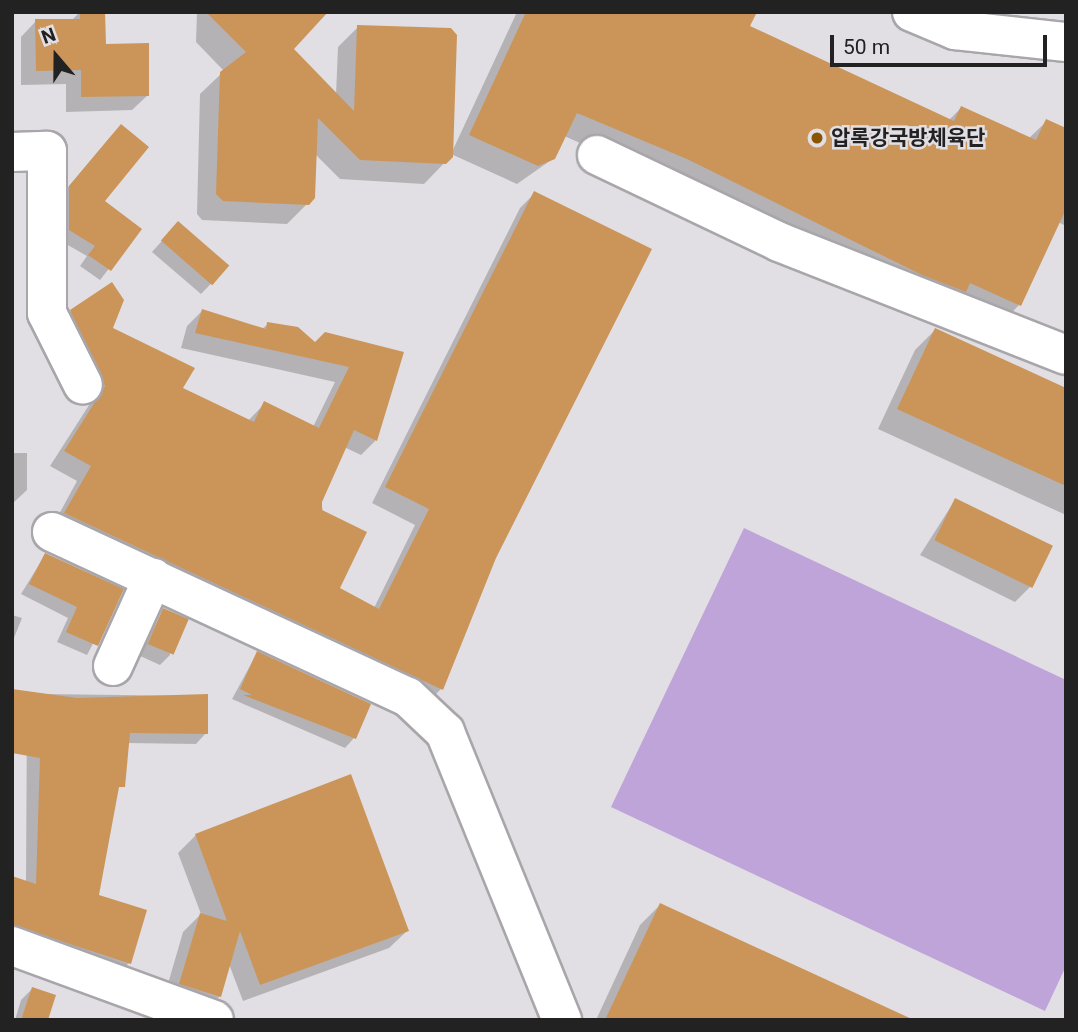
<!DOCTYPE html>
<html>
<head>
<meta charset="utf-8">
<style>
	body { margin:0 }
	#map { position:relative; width:1078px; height:1032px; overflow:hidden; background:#e1dfe3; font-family:Roboto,"Noto Sans KR",sans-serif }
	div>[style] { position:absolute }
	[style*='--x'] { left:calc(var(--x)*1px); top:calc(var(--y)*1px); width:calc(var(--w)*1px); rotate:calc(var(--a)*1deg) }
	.green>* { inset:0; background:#bea4d9 }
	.shadow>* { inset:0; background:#0003 }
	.building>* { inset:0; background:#cb9559; transform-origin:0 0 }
	.roads { filter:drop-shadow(2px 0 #a8a6aa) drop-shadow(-2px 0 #a8a6aa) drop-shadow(0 2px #a8a6aa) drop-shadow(0 -2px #a8a6aa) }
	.minor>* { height:38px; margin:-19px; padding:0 19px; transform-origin:19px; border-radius:19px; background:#fff }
	.dots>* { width:19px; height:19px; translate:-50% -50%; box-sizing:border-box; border:4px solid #e1dfe3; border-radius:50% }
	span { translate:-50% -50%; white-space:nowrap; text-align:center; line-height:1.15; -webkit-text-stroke:5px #e1dfe3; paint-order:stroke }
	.poi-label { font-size:21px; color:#232223; font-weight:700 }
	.left { translate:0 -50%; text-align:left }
	.frame { position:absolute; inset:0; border:14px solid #232223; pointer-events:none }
	.north { position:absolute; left:21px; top:21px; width:70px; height:70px; -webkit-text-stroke:5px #e1dfe3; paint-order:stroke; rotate:340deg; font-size:19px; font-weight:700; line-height:28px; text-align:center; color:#232223 }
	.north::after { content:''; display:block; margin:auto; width:24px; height:32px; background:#232223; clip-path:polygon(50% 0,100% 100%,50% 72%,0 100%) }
	.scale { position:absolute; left:830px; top:35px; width:217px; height:32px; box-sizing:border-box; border:4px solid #232223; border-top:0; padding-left:9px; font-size:21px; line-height:24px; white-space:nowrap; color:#232223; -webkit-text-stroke:5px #e1dfe3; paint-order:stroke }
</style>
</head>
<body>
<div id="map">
	<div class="green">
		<div style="clip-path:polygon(744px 528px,1066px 680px,1066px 966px,1045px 1011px,611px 807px)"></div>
	</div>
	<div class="shadow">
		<div style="clip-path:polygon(80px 12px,103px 12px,104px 46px,148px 95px,132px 110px,66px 112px,66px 84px,21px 85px,21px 37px,36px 21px,71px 21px)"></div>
		<div style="clip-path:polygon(197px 12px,314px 12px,291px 49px,336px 95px,338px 47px,358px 27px,451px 156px,424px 184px,340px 179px,315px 154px,307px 204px,287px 224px,202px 220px,197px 214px,200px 94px,224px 71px,196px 42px)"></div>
		<div style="clip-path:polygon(517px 12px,755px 12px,748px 27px,949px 120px,961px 108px,1028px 139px,1047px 121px,1066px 130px,1066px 226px,1058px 222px,1019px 305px,1000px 325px,564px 136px,554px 158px,517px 184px,451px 154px)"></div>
		<div style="clip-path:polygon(111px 136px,103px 201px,140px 229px,100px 280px,80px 266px,87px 256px,59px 240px,59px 198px)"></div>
		<div style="clip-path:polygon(535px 193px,495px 557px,441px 689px,426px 704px,51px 529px,77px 481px,50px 466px,91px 402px,56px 327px,71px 312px,111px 329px,181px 388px,248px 421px,265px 403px,313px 427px,335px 382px,181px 348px,187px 326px,202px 311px,262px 329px,268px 324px,315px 345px,401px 353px,376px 440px,361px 455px,344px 447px,321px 501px,337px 589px,374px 608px,415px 525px,372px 503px,520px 208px)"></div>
		<div style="clip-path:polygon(168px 234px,227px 267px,201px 294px,152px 252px)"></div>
		<div style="clip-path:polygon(935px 330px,1066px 390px,1066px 515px,878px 429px,915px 350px)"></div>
		<div style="clip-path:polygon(12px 386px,13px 453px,27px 453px,27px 490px,12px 504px)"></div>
		<div style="clip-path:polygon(955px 500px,1030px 587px,1015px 602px,920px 555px)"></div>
		<div style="clip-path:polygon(45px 555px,121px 590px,87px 655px,57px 642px,68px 618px,21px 594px)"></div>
		<div style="clip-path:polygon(164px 610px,170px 655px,160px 665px,138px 655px)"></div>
		<div style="clip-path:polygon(12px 615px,22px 618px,12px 643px)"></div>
		<div style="clip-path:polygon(257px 653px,354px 738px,345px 748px,232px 699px)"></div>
		<div style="clip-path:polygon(38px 694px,207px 696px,206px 733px,196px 744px,127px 743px,97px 897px,129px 963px,118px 973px,12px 937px,12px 878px,26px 883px,27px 705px)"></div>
		<div style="clip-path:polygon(196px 835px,407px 931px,389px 948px,243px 1001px,229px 964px,220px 996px,202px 1013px,163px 1001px,183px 932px,201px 914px,178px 853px)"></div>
		<div style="clip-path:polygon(660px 905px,910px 1020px,596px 1020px,640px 925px)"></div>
		<div style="clip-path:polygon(32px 989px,46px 1020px,15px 1020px,21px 1000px)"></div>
	</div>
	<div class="building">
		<div style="clip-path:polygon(80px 12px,105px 12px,106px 44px,149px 43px,149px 96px,81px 97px,81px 70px,36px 71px,35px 19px,80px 19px)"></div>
		<div style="clip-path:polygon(206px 12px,328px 12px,294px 49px,354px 111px,357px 25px,451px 28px,457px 35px,453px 157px,446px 164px,360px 160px,318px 118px,315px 198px,309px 205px,223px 201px,216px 194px,220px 72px,246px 52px)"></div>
		<div style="clip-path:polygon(526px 12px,757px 12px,750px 26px,954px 121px,961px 106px,1036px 140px,1046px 119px,1066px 128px,1066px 209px,1021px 306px,970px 283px,966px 292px,922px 275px,687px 159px,577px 113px,555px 159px,538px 166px,469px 135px)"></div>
		<div style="clip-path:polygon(121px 124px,149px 147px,105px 201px,142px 229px,111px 271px,88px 255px,95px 246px,69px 230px,69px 186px)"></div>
		<div style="clip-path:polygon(534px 191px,652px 249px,496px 558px,443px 690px,64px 513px,91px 466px,64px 451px,105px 386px,70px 310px,112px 282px,124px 300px,113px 328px,195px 368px,183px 388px,254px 422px,264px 401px,319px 428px,349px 367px,195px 333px,202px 309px,266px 329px,267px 322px,298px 327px,315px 342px,325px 332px,404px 352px,377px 441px,354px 430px,322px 502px,322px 510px,367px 532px,340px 588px,379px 609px,429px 509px,385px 487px)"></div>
		<div style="left:178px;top:221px;width:68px;height:26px;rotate:41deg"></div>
		<div style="clip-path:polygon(935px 328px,1066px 388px,1066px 486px,897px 409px)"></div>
		<div style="left:955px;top:498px;width:109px;height:47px;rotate:26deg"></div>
		<div style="clip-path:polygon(45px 553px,124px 589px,98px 646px,66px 632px,77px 607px,29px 584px)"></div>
		<div style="left:163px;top:608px;width:28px;height:39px;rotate:23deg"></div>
		<div style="clip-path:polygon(257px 651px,371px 704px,356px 739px,243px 695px,252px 695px,240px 689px)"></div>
		<div style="clip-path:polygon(12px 689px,77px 698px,208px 694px,208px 734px,130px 733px,125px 787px,119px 787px,99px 895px,147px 910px,131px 964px,12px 925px,12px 876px,36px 884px,40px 758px,12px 753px)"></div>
		<div style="clip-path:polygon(351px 774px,409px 931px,260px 985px,240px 931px,221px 997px,179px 984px,200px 913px,227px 921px,195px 834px)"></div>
		<div style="clip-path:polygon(660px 903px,914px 1020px,605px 1020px)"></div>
		<div style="clip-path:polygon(32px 987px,56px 995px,48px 1020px,21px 1020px)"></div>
	</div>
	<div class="roads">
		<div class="minor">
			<div style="--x:912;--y:12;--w:47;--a:22.7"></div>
			<div style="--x:955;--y:30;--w:112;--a:6.2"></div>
			<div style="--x:12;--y:152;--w:35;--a:-2"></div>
			<div style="--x:47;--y:151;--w:162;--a:90"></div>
			<div style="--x:47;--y:313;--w:80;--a:63.4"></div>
			<div style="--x:597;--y:155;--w:202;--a:25.5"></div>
			<div style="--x:779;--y:242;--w:308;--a:21.5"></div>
			<div style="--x:52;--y:532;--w:392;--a:24.9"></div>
			<div style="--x:408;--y:697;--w:51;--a:43.4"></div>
			<div style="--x:445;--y:732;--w:311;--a:67.9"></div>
			<div style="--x:113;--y:666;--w:97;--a:-65.6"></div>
			<div style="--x:12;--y:946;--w:215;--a:20.1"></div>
		</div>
	</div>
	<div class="dots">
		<div style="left:817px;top:138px;background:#8a5502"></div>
	</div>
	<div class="poi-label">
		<span class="left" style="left:831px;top:138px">압록강국방체육단</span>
	</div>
	<div class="frame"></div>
	<div class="north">N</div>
	<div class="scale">50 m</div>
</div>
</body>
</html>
